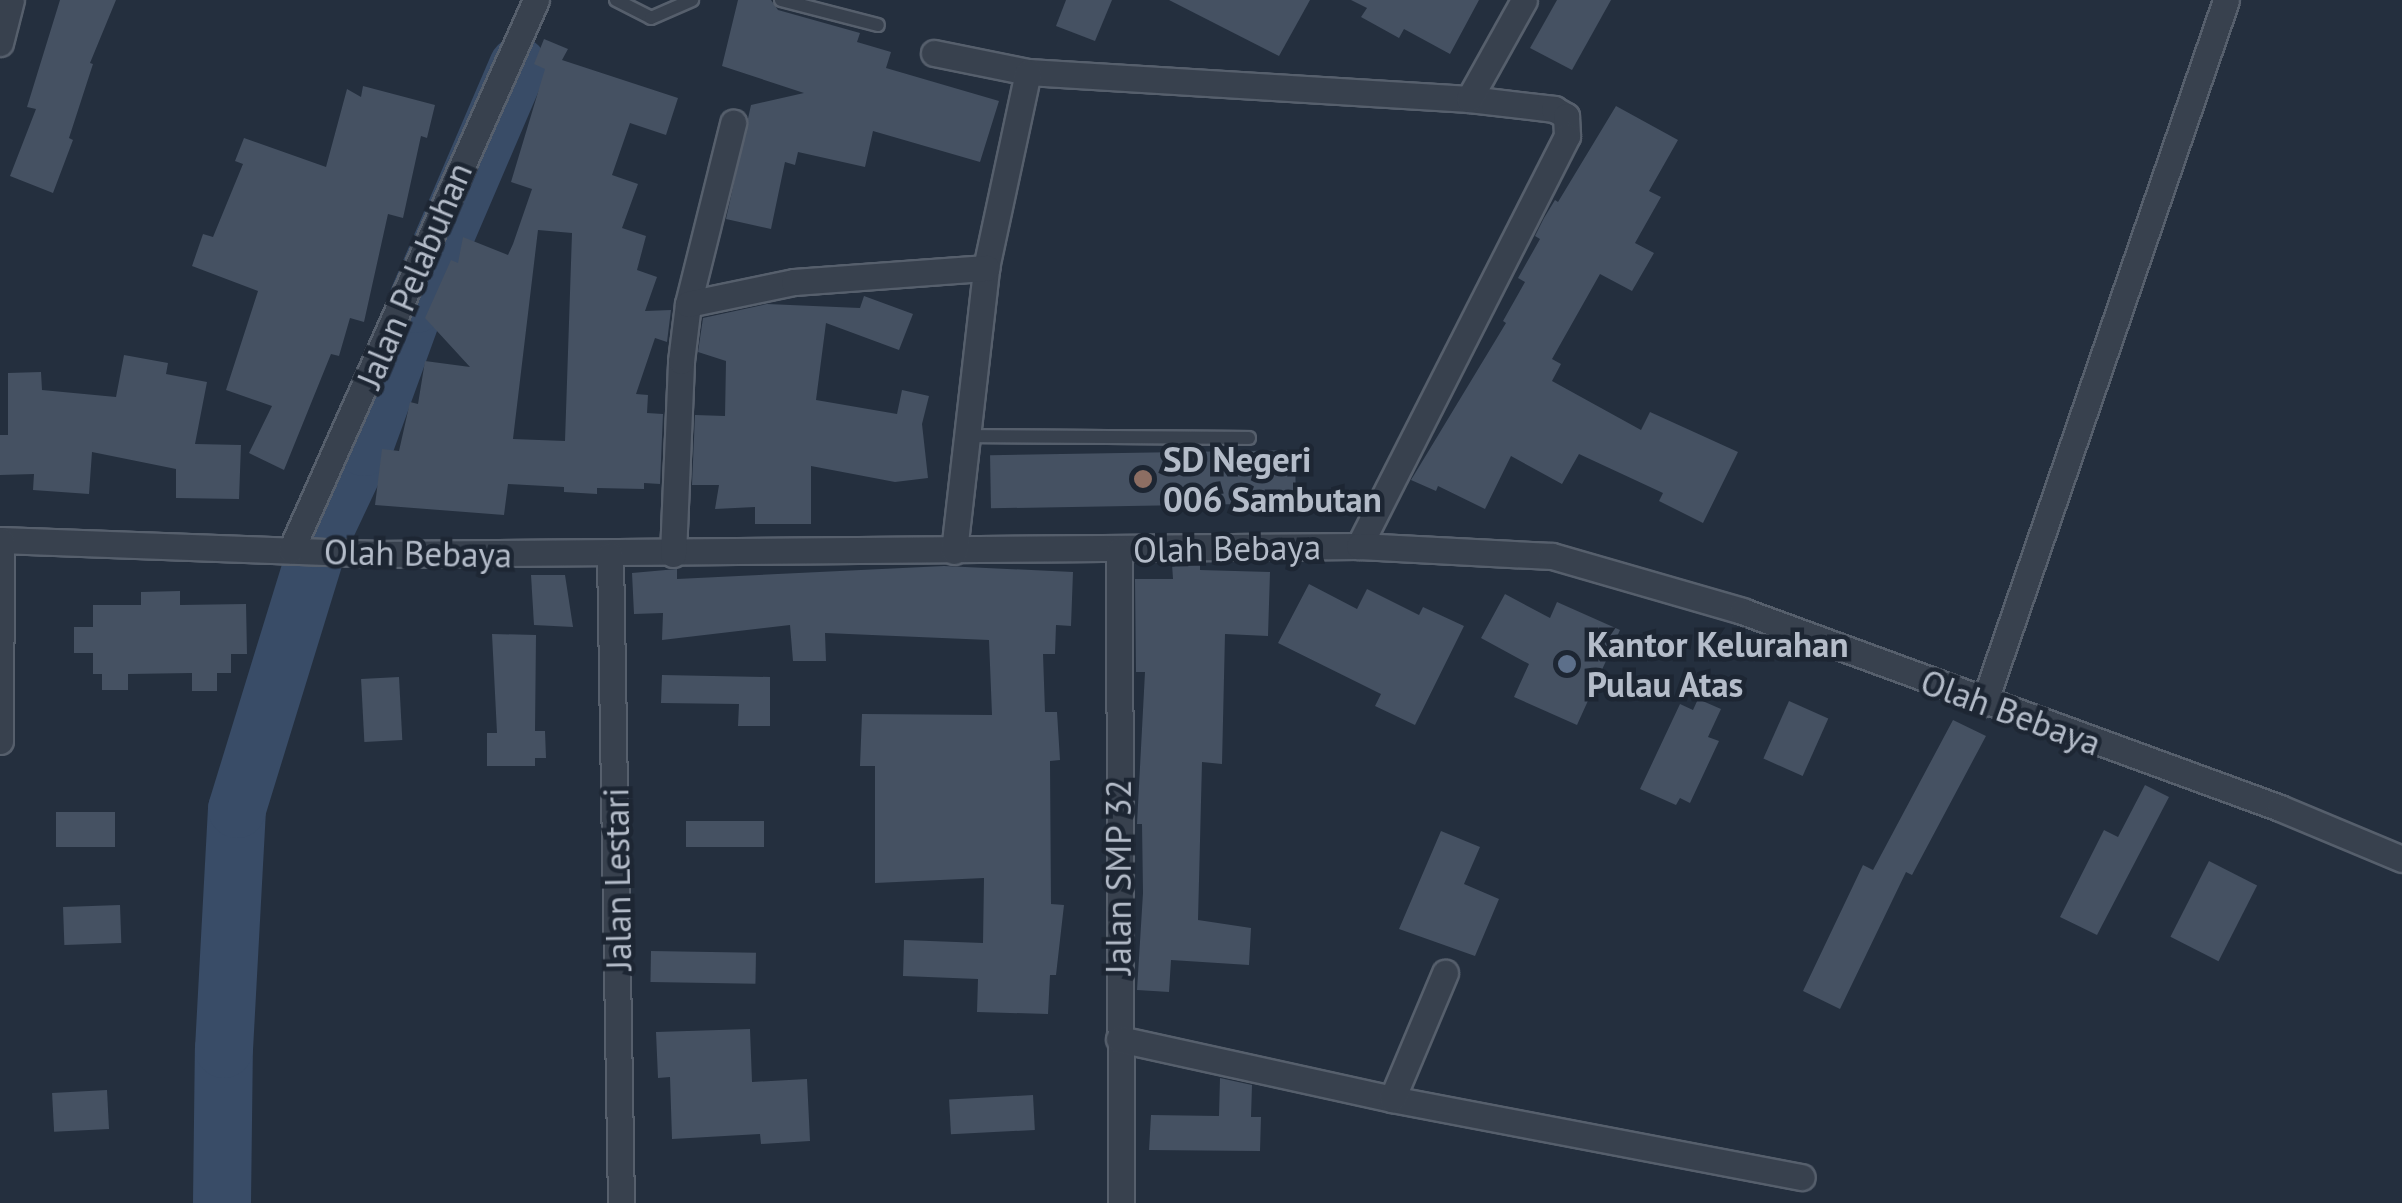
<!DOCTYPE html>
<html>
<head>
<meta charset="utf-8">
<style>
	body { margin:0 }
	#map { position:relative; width:2402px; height:1203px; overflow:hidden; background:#242f3e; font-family:"PT Sans",sans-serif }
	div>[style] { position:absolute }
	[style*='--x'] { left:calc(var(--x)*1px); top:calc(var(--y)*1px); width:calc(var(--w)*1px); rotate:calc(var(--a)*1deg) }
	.river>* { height:58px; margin:-29px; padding:0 29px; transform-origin:29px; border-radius:29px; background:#394c67 }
	.building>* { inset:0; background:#455162; transform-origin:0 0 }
	.roads { filter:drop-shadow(2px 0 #565f6c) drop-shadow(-2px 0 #565f6c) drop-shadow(0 2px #565f6c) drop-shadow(0 -2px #565f6c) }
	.service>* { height:12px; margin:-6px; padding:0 6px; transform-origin:6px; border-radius:6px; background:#38414e }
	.minor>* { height:25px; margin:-12.5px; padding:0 12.5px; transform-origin:12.5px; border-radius:12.5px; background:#38414e }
	.dots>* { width:28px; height:28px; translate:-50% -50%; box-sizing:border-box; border:5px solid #1d2633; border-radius:50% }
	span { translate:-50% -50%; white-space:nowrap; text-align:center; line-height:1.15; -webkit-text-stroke:9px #1d2633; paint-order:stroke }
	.street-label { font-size:35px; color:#b4bcc9 }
	.poi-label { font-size:35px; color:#b4bcc9; font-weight:700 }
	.left { translate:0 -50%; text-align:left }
</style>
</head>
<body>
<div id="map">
	<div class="river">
		<div style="--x:222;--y:1203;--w:154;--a:-89.3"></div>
		<div style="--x:224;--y:1049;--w:240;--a:-86.9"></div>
		<div style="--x:237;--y:809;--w:282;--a:-72.9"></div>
		<div style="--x:320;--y:540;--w:103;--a:-64.7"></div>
		<div style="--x:364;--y:447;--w:152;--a:-70"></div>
		<div style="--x:416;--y:304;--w:259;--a:-66.8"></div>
	</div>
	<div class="building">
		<div style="clip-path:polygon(60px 0,116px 0,90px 63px,93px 64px,69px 138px,73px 140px,53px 193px,10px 176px,36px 109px,27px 107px)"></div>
		<div style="clip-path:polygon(738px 0,771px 0,778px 10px,860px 33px,857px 42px,891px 52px,886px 68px,999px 101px,980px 162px,873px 131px,865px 167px,798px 152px,795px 165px,785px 162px,771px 229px,726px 219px,751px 105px,804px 93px,722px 66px)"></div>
		<div style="clip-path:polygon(1066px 0,1112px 0,1095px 41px,1056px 26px)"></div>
		<div style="clip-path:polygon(1169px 0,1310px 0,1279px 56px)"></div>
		<div style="clip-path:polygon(1351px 0,1479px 0,1450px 54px,1404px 29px,1399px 38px,1361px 17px,1367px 8px)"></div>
		<div style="clip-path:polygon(1557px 0,1611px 0,1572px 70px,1530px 48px)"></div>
		<div style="clip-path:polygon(evenodd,544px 39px,568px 49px,562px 60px,678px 98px,666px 135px,630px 123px,612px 175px,638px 184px,622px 228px,646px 236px,637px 270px,657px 277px,645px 311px,671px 310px,667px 342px,655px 338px,636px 394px,648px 395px,647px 413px,663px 414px,660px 484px,644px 483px,644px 489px,597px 488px,597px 494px,564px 492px,564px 487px,508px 484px,504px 515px,375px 505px,382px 449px,399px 451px,410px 402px,418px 404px,425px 361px,470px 367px,425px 318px,451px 260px,458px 263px,463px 237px,508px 255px,513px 244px,532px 189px,511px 182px,545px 69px,534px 64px,544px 39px,538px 230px,572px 233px,565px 441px,513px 439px,538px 230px)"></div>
		<div style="clip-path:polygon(363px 86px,435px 105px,427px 138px,421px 136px,403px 218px,388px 214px,364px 322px,350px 318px,339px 356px,331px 354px,284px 470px,249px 453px,272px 406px,226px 390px,258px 291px,192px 266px,203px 234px,213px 237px,243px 164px,235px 161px,244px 138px,326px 167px,347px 89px,361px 97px)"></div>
		<div style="clip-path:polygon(1616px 106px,1678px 140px,1649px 191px,1661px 197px,1635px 243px,1654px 253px,1632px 291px,1600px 274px,1552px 359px,1561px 364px,1552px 381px,1641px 430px,1650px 412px,1738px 452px,1703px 523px,1659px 501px,1663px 493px,1579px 454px,1562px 484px,1511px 456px,1485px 509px,1438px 486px,1436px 491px,1411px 480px,1506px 323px,1503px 321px,1525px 282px,1518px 278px,1540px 239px,1535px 236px,1544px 218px,1555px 200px,1558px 202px)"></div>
		<div style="clip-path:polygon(864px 296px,913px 314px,899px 350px,826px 323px,816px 400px,897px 414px,902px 390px,929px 396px,922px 424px,928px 478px,895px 482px,811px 466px,811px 524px,755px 524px,755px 507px,715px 509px,719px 485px,692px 485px,695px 415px,725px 416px,726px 361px,698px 352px,703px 318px,767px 304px,860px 308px)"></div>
		<div style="clip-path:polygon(124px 355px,168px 363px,166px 374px,207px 382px,195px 444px,241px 445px,239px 499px,176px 498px,176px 469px,92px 452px,89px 494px,33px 490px,34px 474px,0 475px,0 435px,8px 435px,8px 373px,41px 372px,42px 390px,116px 397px)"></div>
		<div style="left:1295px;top:450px;width:53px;height:305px;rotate:89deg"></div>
		<div style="clip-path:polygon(1172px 564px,1200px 564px,1200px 570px,1270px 572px,1268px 636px,1225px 634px,1222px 764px,1202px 762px,1198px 920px,1251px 928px,1249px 965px,1171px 960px,1169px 992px,1137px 990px,1143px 893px,1142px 824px,1137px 824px,1145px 672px,1136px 672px,1135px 579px,1173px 579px)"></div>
		<div style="clip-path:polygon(944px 566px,1073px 572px,1071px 626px,1056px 625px,1055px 654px,1043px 654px,1045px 712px,1057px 712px,1060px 760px,1050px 761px,1051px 904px,1064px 905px,1056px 975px,1050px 975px,1048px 1014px,977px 1012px,978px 979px,903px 976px,904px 940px,983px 943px,984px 878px,875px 883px,875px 766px,860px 766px,862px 714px,992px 715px,989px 640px,825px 633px,826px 661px,793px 661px,790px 625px,662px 640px,663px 613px,634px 614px,632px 573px,677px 569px,677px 579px)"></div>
		<div style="clip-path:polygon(531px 575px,565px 575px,573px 627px,534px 625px)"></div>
		<div style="clip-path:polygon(1309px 584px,1357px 609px,1367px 589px,1419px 615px,1423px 607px,1464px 626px,1415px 725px,1375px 706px,1381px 694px,1278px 643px)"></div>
		<div style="clip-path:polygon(180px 591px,180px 605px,246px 604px,247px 654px,231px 654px,231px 673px,217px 673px,217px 691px,192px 691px,192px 673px,128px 674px,128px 690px,102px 690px,102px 674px,93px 674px,93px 653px,74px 653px,74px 627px,93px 627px,93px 605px,141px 605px,141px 592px)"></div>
		<div style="clip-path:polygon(1505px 594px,1550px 618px,1557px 602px,1620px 630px,1577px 725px,1514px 697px,1529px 664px,1481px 638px)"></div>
		<div style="clip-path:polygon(492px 634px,536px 635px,535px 731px,545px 731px,546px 758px,535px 758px,535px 766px,487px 766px,487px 733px,497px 733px)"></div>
		<div style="clip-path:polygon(662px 675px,770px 677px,770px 726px,738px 726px,739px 704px,661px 703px)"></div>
		<div style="left:399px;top:677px;width:63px;height:38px;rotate:87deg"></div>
		<div style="clip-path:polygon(1698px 699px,1721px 709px,1708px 737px,1719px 741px,1690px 803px,1680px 798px,1676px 805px,1640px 789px,1680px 704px,1693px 710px)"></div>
		<div style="left:1789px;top:701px;width:43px;height:63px;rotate:24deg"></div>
		<div style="clip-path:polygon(1953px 720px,1986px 736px,1912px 875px,1906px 872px,1840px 1009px,1803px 991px,1863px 865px,1873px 870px)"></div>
		<div style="clip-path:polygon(2145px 785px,2169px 797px,2097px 935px,2060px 917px,2104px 830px,2118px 837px)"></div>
		<div style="left:115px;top:812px;width:35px;height:59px;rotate:90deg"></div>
		<div style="left:686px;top:821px;width:78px;height:26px"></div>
		<div style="clip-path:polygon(1441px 831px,1480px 847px,1464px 884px,1499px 899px,1475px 956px,1399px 929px)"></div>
		<div style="left:2209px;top:861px;width:54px;height:85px;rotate:27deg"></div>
		<div style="left:120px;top:905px;width:38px;height:57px;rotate:88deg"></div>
		<div style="left:651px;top:951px;width:105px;height:31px;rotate:1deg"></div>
		<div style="clip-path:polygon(750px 1029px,752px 1082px,807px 1079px,810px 1141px,761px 1144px,760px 1134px,672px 1139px,670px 1077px,658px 1078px,656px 1032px)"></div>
		<div style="clip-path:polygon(1220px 1078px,1252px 1085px,1251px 1117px,1261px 1117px,1260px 1151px,1149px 1150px,1151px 1115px,1219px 1116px)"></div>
		<div style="left:107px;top:1090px;width:39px;height:55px;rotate:87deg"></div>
		<div style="left:1033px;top:1095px;width:35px;height:84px;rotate:87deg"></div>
	</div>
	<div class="roads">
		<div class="service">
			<div style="--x:616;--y:0;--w:39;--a:27"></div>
			<div style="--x:651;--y:18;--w:45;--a:-23.7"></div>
			<div style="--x:781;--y:0;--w:100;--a:14.5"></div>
			<div style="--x:965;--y:436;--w:284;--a:0.4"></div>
		</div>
		<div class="minor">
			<div style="--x:0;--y:43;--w:44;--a:-75.7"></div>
			<div style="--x:934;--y:53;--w:96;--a:11.4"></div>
			<div style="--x:1028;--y:72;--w:442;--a:3.5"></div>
			<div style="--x:1469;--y:99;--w:86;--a:6.7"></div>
			<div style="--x:1554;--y:109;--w:14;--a:30"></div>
			<div style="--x:1566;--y:116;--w:20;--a:87"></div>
			<div style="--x:1567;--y:136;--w:460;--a:116.9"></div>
			<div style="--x:1469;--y:99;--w:113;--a:-60.9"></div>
			<div style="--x:688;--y:304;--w:187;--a:-76"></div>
			<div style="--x:0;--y:540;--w:374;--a:2.1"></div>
			<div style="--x:374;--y:554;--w:985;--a:-0.47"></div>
			<div style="--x:1359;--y:546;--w:193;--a:3"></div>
			<div style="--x:1552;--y:556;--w:198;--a:16.1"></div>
			<div style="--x:1742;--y:611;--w:573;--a:20.11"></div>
			<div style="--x:2280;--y:808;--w:132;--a:22.7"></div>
			<div style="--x:291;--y:550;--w:602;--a:-65.99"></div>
			<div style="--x:1119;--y:550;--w:653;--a:89.82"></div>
			<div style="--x:954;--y:551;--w:285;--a:-83.5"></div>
			<div style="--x:986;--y:268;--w:200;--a:-77.9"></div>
			<div style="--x:673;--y:554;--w:193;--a:-87.6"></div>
			<div style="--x:681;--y:361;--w:57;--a:-83"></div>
			<div style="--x:688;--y:304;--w:108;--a:-11.7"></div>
			<div style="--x:794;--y:282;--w:193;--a:-4.2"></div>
			<div style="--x:610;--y:555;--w:648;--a:89.03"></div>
			<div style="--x:1984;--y:703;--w:743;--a:-71"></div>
			<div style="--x:0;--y:741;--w:201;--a:-89.7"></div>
			<div style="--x:1119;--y:1039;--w:280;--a:12.4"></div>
			<div style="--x:1392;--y:1099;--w:417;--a:10.8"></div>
			<div style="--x:1392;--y:1099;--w:137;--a:-67.2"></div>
		</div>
	</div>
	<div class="dots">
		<div style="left:1143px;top:479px;background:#8d6e63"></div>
		<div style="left:1567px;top:664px;background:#5c6f8a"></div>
	</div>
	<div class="street-label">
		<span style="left:414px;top:275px;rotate:-67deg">Jalan Pelabuhan</span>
		<span style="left:1227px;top:548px;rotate:-1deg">Olah Bebaya</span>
		<span style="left:418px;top:553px;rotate:1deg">Olah Bebaya</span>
		<span style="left:2011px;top:712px;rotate:20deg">Olah Bebaya</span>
		<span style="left:1118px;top:877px;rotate:-90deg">Jalan SMP 32</span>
		<span style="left:617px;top:879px;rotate:-91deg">Jalan Lestari</span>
	</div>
	<div class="poi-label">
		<span class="left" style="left:1163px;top:479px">SD Negeri<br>006 Sambutan</span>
		<span class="left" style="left:1587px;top:664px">Kantor Kelurahan<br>Pulau Atas</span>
	</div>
</div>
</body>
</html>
